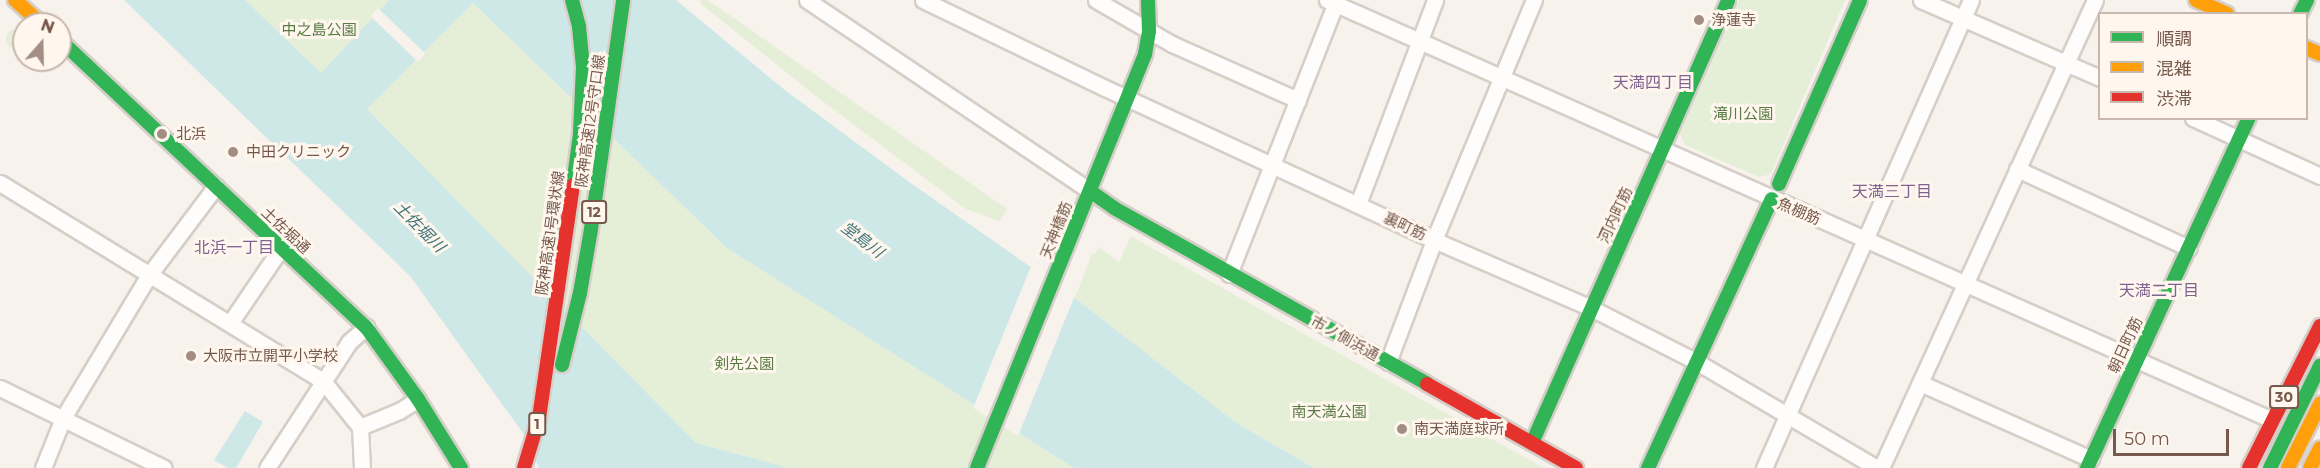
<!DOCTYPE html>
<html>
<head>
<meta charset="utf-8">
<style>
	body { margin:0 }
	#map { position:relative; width:2320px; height:468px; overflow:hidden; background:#f7f2ec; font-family:Montserrat,"Noto Sans JP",sans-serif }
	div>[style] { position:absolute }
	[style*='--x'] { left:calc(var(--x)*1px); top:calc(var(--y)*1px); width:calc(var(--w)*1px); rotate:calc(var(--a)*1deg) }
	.green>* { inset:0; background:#e5eed7 }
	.round { border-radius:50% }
	.water>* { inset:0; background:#cee8e8 }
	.pier>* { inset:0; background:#f7f2ec; transform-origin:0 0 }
	.roads { filter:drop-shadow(2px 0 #d6cec8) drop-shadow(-2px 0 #d6cec8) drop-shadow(0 2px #d6cec8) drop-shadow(0 -2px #d6cec8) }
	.street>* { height:15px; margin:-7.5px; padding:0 7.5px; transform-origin:7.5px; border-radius:7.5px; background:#fefdfc }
	.fast>* { height:14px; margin:-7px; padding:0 7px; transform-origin:7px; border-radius:7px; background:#30b455 }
	.slow>* { height:14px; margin:-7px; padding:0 7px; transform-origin:7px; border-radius:7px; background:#ff9f0a }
	.jam>* { height:14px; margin:-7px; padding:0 7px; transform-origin:7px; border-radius:7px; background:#e5322d }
	.bridges { filter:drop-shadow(2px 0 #d8cfca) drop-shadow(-2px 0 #d8cfca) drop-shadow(0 2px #d8cfca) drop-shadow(0 -2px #d8cfca) }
	.fast-bridge>* { height:14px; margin:-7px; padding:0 7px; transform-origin:7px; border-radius:7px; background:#30b455 }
	.jam-bridge>* { height:14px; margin:-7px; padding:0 7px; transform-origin:7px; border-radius:7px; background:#e5322d }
	.dots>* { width:16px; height:16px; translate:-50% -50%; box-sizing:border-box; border:3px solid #fff7ee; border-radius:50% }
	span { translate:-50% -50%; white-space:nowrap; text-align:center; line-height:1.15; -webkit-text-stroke:6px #fff7ee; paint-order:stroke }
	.shield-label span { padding:2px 4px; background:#fff7ee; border:2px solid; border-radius:4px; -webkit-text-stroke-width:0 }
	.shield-label { font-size:14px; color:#76584c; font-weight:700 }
	.poi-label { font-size:15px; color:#76584c }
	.left { translate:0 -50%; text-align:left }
	.park-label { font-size:15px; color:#597b44 }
	.street-label { font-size:15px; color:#76584c }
	.neighbourhood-label { font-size:16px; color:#7f6492 }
	.water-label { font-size:16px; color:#40767b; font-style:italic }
	.legend { position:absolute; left:2098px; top:12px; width:210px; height:108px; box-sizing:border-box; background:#fff7ee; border:2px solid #c8b7ad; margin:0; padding:8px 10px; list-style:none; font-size:18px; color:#76584c }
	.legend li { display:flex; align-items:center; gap:12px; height:30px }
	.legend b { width:30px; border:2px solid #c8b7ad }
	.north { position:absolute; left:12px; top:12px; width:60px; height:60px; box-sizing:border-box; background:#fff7ee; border:2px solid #c8b7ad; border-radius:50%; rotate:20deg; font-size:16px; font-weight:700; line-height:24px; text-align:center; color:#76584c }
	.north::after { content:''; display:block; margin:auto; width:21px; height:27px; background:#a38e84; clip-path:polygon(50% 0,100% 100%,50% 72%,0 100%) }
	.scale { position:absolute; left:2113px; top:429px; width:116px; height:27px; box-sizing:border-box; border:3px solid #76584c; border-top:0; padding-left:8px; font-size:18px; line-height:21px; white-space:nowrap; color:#76584c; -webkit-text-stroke:4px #fff7ee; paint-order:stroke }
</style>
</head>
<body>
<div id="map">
	<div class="green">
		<div style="clip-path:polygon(245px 0,389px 0,321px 73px)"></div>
		<div style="clip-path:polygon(701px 0,708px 0,1007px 209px,999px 221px,966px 209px,812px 93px,700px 3px)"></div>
		<div style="clip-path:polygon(1739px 0,1845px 0,1771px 174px,1759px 177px,1685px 145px,1680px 134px)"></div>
		<div style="clip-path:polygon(473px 3px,727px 248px,1074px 468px,789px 468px,696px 443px,367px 109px)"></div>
		<div class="round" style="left:6px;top:29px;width:20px;height:20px"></div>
		<div style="clip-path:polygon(1131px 236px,1208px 280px,1544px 468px,1314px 468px,1235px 422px,1075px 298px,1092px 253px,1095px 254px,1099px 247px,1119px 262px)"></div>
	</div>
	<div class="water">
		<div style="clip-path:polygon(124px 0,245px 0,321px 73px,389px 0,676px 0,786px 91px,912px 184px,1075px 298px,1235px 422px,1314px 468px,1074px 468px,727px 248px,473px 3px,367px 109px,696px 443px,789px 468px,539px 468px,525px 436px,410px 276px)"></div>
		<div style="clip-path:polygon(245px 411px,263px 422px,236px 468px,228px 468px,214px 460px)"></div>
	</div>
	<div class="pier">
		<div style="left:378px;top:8px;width:66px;height:11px;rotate:44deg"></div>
		<div style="clip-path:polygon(1032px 264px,1075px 295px,1018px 436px,973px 408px)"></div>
	</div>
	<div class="roads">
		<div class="street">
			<div style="--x:807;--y:0;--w:341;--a:34"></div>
			<div style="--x:923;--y:0;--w:202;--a:25.8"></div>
			<div style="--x:1105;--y:88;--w:362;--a:24.8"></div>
			<div style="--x:1434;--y:240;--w:171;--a:23.4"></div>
			<div style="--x:1591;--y:308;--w:119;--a:27"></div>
			<div style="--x:1697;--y:362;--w:209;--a:30.5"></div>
			<div style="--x:1096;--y:0;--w:88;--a:30.1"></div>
			<div style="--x:1172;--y:44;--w:138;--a:24"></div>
			<div style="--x:1327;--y:0;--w:1034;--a:23.96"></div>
			<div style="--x:1921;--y:0;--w:195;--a:23.5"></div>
			<div style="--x:2193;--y:118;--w:140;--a:24.5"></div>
			<div style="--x:2017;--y:169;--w:189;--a:24.7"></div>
			<div style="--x:0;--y:183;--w:379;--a:31.5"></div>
			<div style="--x:323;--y:381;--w:59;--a:51.2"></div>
			<div style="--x:1358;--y:204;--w:218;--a:-69.3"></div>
			<div style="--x:1229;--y:274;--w:295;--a:-68.5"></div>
			<div style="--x:230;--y:323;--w:91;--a:-55.8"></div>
			<div style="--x:1388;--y:362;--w:130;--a:-69.3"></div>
			<div style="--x:1434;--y:240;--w:260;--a:-67.4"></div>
			<div style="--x:1920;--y:383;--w:187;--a:24"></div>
			<div style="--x:0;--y:388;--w:182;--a:26"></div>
			<div style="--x:360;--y:427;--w:42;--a:-22.3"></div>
			<div style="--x:399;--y:411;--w:22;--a:-32"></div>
			<div style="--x:360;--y:427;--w:41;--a:87.2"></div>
			<div style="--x:43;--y:468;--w:54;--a:-68.2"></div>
			<div style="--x:63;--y:418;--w:167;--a:-59"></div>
			<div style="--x:149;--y:275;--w:111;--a:-53"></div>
			<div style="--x:267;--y:468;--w:150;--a:-56.9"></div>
			<div style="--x:349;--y:342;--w:23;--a:-41"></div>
			<div style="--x:1764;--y:468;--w:512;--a:-66.14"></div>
			<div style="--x:1881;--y:468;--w:515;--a:-65.43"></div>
		</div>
		<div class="fast">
			<div style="--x:2300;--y:14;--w:16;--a:-63"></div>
			<div style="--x:60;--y:40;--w:420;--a:43.2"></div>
			<div style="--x:366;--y:327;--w:89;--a:54.2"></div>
			<div style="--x:418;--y:399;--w:81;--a:58.1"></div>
			<div style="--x:1779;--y:184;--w:201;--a:-66.2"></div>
			<div style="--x:1090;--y:191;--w:29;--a:35"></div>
			<div style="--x:1114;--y:208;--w:359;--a:29.3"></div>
			<div style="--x:1532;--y:443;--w:484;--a:-66.1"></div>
			<div style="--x:977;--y:468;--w:447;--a:-67.9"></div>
			<div style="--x:1145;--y:54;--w:23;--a:-80"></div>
			<div style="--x:1149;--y:31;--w:31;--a:-92"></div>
			<div style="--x:1648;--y:468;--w:296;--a:-65.3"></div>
			<div style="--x:2087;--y:468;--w:386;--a:-65.2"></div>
			<div style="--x:2270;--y:468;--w:114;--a:-63.9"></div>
		</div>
		<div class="slow">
			<div style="--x:15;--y:0;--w:36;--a:42"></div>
			<div style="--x:2196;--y:0;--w:34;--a:24"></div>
			<div style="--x:2306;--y:48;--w:15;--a:23"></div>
			<div style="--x:2288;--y:468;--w:72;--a:-63.4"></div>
			<div style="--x:2310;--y:468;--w:22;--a:-63"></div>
		</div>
		<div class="jam">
			<div style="--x:1427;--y:384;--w:171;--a:29.4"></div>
			<div style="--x:2249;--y:468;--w:159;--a:-63.4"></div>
		</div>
	</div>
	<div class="bridges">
		<div class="fast-bridge">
			<div style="--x:572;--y:0;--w:28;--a:75"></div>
			<div style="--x:579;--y:27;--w:40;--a:84.3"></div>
			<div style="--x:583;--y:67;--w:67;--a:92.6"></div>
			<div style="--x:580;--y:134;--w:51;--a:97.8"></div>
			<div style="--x:562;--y:365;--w:74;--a:-76"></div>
			<div style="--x:580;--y:293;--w:65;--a:-80.2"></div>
			<div style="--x:591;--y:229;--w:231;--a:-82"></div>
		</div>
		<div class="jam-bridge">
			<div style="--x:524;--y:468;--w:52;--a:-73.3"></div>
			<div style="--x:539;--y:418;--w:235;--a:-81.7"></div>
		</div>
	</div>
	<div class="dots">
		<div style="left:1699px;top:20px;background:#a38e84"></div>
		<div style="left:162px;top:134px;background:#a38e84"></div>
		<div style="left:233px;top:152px;background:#a38e84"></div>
		<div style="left:191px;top:356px;background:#a38e84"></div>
		<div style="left:1402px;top:429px;background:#a38e84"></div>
	</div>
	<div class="shield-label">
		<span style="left:594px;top:212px">12</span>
		<span style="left:2284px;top:397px">30</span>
		<span style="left:537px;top:424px">1</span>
	</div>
	<div class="poi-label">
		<span class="left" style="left:1711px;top:20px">浄蓮寺</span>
		<span class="left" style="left:176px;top:134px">北浜</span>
		<span class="left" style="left:246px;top:152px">中田クリニック</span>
		<span class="left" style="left:203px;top:356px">大阪市立開平小学校</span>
		<span class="left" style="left:1414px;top:429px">南天満庭球所</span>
	</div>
	<div class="park-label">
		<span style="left:319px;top:30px">中之島公園</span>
		<span style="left:1743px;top:114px">滝川公園</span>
		<span style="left:744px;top:364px">剣先公園</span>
		<span style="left:1329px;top:412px">南天満公園</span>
	</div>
	<div class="street-label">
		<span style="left:590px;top:121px;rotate:-82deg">阪神高速12号守口線</span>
		<span style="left:1799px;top:211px;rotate:23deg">魚棚筋</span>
		<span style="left:1615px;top:215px;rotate:-65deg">河内町筋</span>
		<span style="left:1405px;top:226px;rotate:25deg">裏町筋</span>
		<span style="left:286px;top:230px;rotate:43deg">土佐堀通</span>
		<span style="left:1056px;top:230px;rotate:-68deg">天神橋筋</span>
		<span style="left:550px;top:233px;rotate:-82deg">阪神高速1号環状線</span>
		<span style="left:1345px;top:338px;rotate:29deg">市ノ側浜通</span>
		<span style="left:2125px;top:345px;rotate:-65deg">朝日町筋</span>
	</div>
	<div class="neighbourhood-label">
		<span style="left:1653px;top:83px">天満四丁目</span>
		<span style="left:1892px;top:192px">天満三丁目</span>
		<span style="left:234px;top:248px">北浜一丁目</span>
		<span style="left:2159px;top:291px">天満二丁目</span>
	</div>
	<div class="water-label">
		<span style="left:419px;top:227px;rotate:45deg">土佐堀川</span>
		<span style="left:862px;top:240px;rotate:37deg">堂島川</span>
	</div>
	<ul class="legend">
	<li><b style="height:8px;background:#30b455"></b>順調</li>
	<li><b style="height:8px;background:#ff9f0a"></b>混雑</li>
	<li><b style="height:8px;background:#e5322d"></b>渋滞</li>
	</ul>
	<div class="north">N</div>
	<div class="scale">50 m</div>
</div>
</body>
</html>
